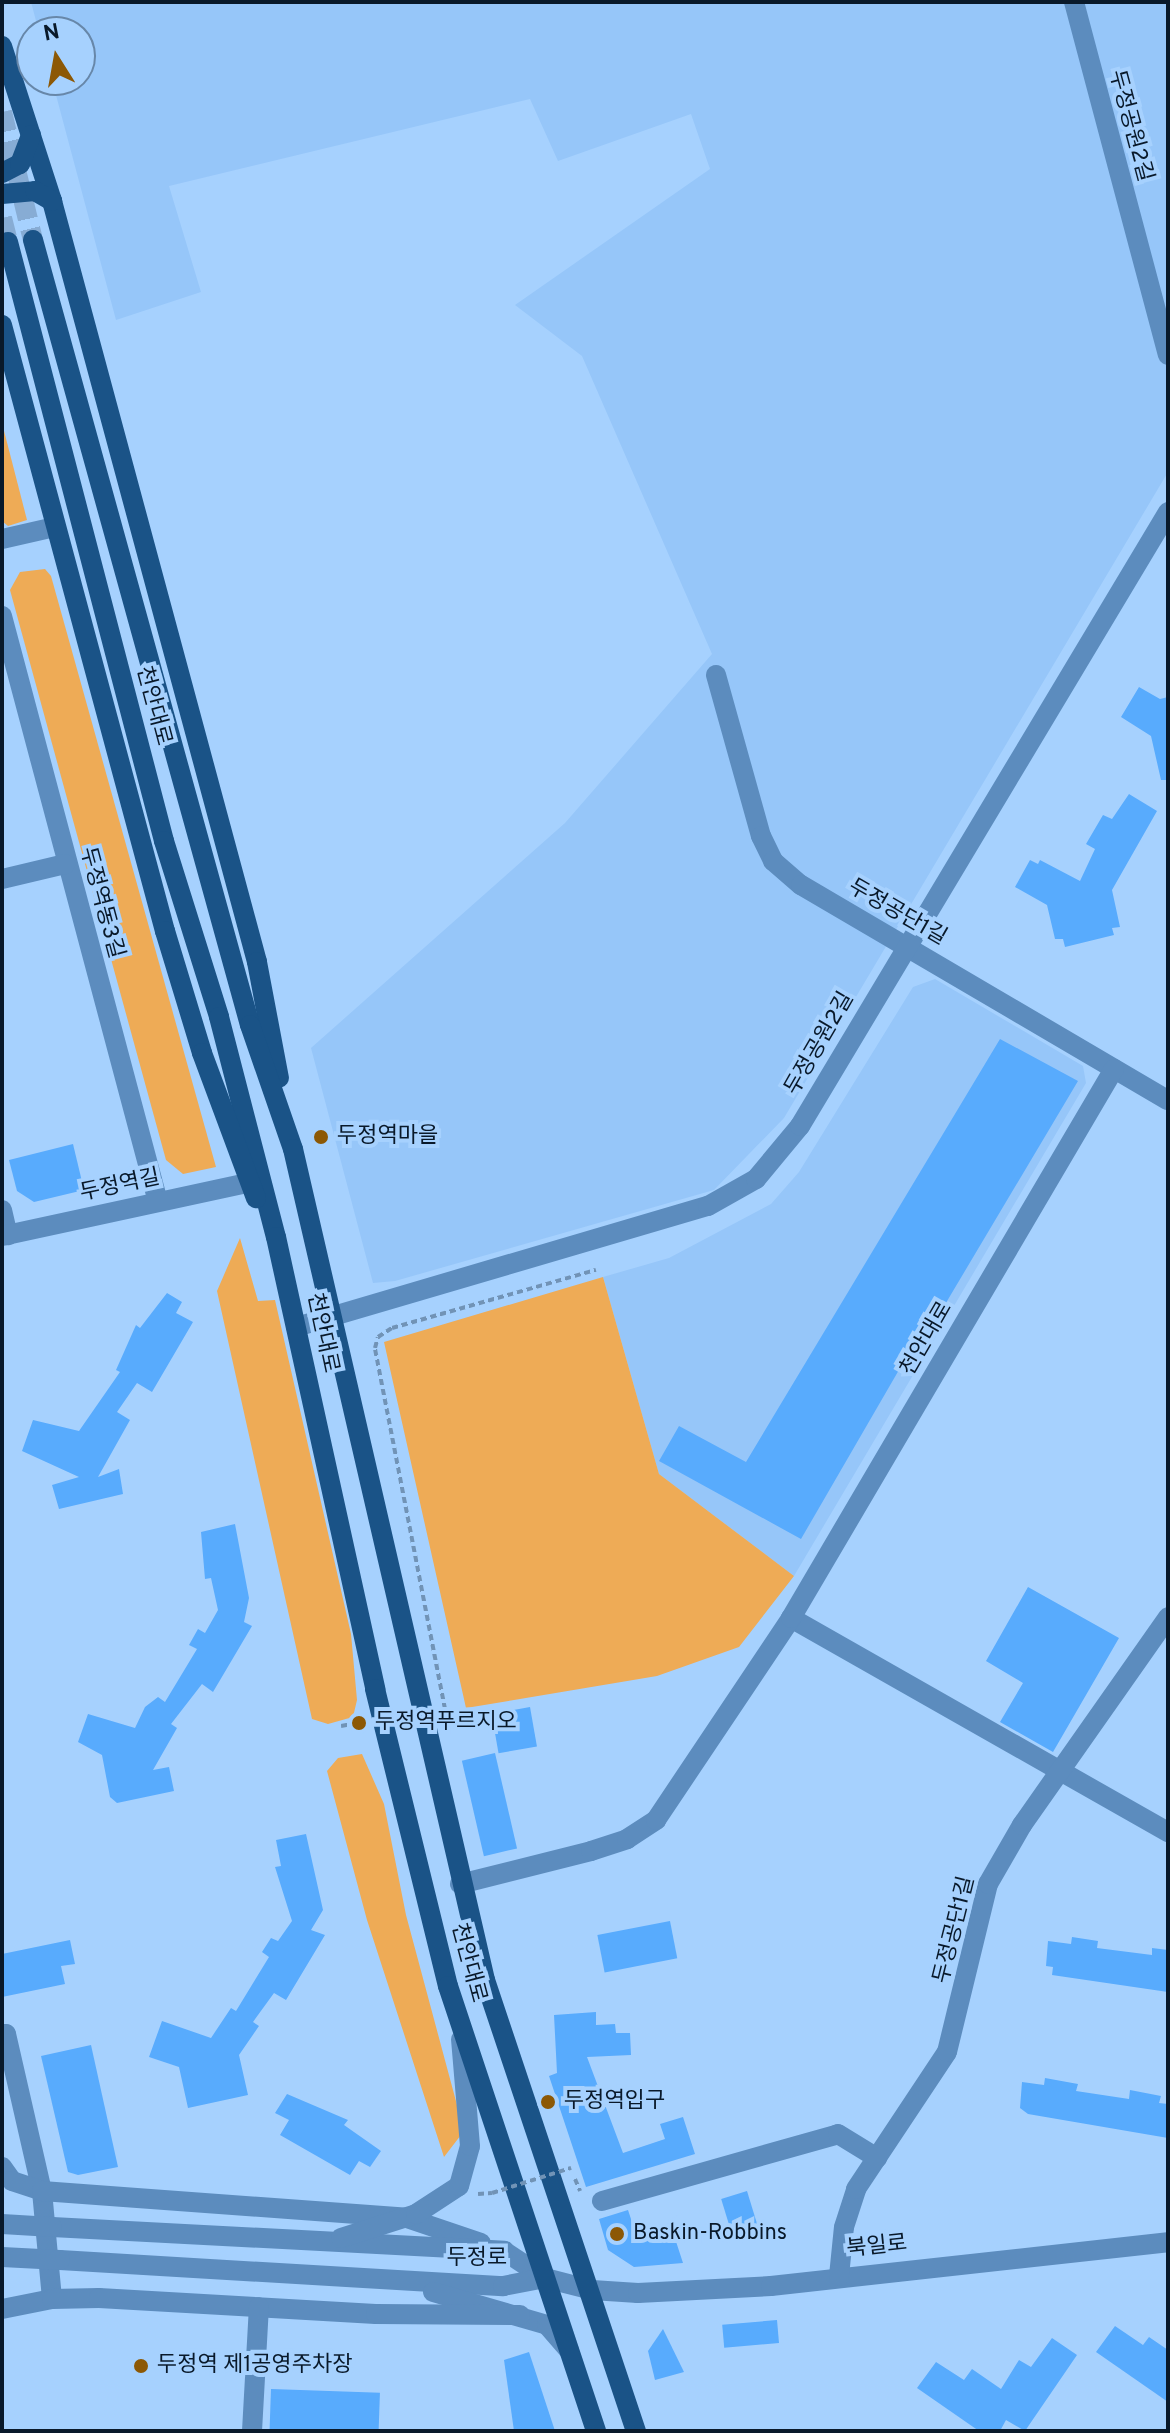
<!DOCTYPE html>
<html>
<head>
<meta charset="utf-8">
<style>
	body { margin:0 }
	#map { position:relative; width:1170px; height:2433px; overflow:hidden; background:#a6d1fe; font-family:Overpass,"Noto Sans KR",sans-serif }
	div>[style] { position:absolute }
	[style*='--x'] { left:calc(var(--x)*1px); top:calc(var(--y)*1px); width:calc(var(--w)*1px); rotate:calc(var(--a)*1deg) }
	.built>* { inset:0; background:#96c6f9 }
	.green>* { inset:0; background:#eeab56 }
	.building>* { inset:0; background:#58abfd; transform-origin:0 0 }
	.major-tunnel>* { height:20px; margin-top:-10px; transform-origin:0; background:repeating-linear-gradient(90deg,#87acd4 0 20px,transparent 0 30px) }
	.path>* { height:4px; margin-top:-2px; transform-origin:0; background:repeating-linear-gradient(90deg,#7193b6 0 6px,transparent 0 10px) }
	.minor>* { height:20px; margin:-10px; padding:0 10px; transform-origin:10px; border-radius:10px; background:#5c8cbe }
	.major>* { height:20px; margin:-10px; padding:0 10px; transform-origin:10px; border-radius:10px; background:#1a5387 }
	.path-bridge>* { height:4px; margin-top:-2px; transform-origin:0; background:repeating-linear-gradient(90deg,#7193b6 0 6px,transparent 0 10px) }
	.minor-bridge>* { height:20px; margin:-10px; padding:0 10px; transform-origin:10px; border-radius:10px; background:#5c8cbe }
	.dots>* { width:22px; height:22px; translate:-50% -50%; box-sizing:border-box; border:4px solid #a6d1fe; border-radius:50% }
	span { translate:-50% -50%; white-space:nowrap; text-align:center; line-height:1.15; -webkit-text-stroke:8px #a6d1fe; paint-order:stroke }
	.street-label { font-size:22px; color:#09192a }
	.poi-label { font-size:22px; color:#09192a }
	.left { translate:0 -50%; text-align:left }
	.frame { position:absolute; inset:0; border:4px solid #09192a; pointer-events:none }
	.north { position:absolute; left:16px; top:16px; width:80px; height:80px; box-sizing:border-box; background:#a6d1fe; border:2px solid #6787a9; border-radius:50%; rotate:349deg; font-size:22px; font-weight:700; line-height:32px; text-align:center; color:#09192a }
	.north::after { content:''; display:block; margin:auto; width:28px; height:36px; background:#8c5805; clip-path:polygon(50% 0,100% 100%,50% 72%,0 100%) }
</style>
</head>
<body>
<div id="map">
	<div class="built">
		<div style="clip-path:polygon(31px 2px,1168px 2px,1168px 472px,784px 1118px,714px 1190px,395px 1281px,373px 1283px,311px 1048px,565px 823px,712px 654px,582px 356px,515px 305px,710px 169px,691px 114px,558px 161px,530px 99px,169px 186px,201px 292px,116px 320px,52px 80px,80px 80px,80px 32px,39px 32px)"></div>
		<div style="clip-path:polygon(935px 979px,1083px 1066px,1086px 1083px,794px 1576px,659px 1474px,603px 1277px,669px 1258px,771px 1204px,799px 1172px,913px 987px)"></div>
	</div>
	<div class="green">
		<div style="clip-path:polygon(2px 423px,27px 520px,8px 526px,2px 521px)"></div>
		<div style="clip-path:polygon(45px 569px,51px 576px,216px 1167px,183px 1174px,166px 1160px,10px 590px,20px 572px)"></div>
		<div style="clip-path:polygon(240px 1238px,258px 1301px,275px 1300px,351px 1634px,357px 1700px,353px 1717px,328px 1724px,312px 1719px,217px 1291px)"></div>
		<div style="clip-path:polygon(603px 1277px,659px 1474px,794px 1576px,739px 1647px,657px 1676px,466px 1708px,384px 1342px)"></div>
		<div style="clip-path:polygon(362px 1754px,384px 1804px,406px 1915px,464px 2131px,444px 2157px,367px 1920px,327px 1771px,338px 1758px)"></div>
	</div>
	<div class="building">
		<div style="clip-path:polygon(1139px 687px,1160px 699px,1168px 697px,1168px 780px,1161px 780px,1151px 736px,1121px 717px)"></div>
		<div style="clip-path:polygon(1129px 794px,1157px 811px,1112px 890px,1120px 927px,1112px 928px,1114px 935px,1065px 947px,1063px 939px,1055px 939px,1047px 905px,1015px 887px,1030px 860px,1038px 864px,1040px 860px,1080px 881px,1095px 849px,1086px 844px,1103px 815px,1112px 819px)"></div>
		<div style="clip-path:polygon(1000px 1039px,1078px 1081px,931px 1328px,925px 1325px,801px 1539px,659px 1461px,679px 1426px,746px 1462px)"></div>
		<div style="clip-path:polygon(73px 1144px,84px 1190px,34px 1202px,17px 1191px,9px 1160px)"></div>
		<div style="clip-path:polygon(167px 1293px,182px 1302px,176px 1313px,193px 1322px,152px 1392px,137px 1383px,117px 1412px,130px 1420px,98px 1477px,119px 1469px,123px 1494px,59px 1509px,52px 1485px,79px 1477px,22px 1451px,33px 1420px,79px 1431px,120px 1372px,116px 1370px,136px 1325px,140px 1328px)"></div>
		<div style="clip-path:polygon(235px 1524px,249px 1598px,244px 1622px,252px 1626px,213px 1692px,202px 1684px,171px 1724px,177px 1728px,153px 1770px,169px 1767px,174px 1791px,117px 1803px,110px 1797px,102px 1755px,78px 1742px,88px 1714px,135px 1728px,145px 1707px,158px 1697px,165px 1702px,197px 1649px,189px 1645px,198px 1629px,205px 1633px,218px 1610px,211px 1578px,205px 1579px,201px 1532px)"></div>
		<div style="clip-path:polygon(1028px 1587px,1119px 1638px,1053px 1752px,1000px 1722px,1023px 1683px,986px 1661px)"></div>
		<div style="left:530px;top:1707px;width:40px;height:39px;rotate:80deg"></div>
		<div style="left:495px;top:1753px;width:98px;height:34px;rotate:77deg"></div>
		<div style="clip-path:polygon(306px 1834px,323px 1910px,311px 1930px,325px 1935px,286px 2000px,274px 1993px,253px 2022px,259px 2026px,239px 2055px,248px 2095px,188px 2108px,179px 2067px,149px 2057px,162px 2021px,211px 2038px,231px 2008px,236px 2011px,269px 1957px,262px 1952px,271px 1938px,278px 1941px,292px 1921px,275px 1867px,281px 1866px,276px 1840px)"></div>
		<div style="left:670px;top:1921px;width:38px;height:74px;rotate:79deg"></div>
		<div style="clip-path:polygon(1072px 1937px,1098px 1941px,1097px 1948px,1152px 1955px,1152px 1948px,1168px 1950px,1168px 1992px,1052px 1975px,1053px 1967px,1046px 1966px,1048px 1941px,1071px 1944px)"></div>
		<div style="clip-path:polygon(70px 1940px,75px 1964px,61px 1966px,65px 1984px,2px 1997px,2px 1954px)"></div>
		<div style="clip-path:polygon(596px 2012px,596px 2025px,615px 2024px,616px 2033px,630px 2033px,631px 2055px,587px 2057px,623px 2153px,665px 2139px,660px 2124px,683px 2117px,695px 2154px,586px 2187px,549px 2076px,557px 2073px,554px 2015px)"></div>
		<div style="clip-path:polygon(91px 2045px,118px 2167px,78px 2175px,68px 2172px,41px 2056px)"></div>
		<div style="clip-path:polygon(1045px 2078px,1078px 2084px,1076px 2091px,1129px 2099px,1130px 2090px,1161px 2096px,1159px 2103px,1168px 2104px,1168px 2138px,1028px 2114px,1020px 2108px,1022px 2082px,1044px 2085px)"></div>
		<div style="clip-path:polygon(287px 2094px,348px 2120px,344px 2125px,381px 2151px,370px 2167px,359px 2161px,350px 2175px,280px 2135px,289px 2120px,275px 2113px)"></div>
		<div style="left:747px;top:2191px;width:44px;height:27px;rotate:73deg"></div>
		<div style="clip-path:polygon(628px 2210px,636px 2234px,670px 2223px,683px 2263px,634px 2267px,608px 2250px,599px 2219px)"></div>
		<div style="left:777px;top:2320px;width:23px;height:55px;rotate:85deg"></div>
		<div style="clip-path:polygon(1115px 2326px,1143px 2345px,1149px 2337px,1168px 2350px,1168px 2402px,1096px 2352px)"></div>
		<div style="clip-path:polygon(663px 2329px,684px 2372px,655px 2380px,648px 2351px)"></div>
		<div style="clip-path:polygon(1052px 2338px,1077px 2355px,1025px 2431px,1006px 2420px,1000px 2431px,979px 2431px,917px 2388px,936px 2362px,964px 2380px,972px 2369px,1001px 2389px,1019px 2360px,1031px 2367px)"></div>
		<div style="clip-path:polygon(529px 2352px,555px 2431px,514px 2431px,504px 2360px)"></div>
		<div style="left:271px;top:2389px;width:109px;height:42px;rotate:2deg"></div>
	</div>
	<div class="major-tunnel">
		<div style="--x:2;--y:112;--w:132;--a:76.4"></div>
		<div style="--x:2;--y:218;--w:25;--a:76"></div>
	</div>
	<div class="path">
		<div style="--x:445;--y:1709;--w:368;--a:-101"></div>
		<div style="--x:375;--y:1348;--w:11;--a:-75"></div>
		<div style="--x:378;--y:1337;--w:17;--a:-33"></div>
		<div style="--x:392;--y:1328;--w:212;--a:-15.9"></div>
		<div style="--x:341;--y:1726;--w:11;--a:-10"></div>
		<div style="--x:575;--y:2179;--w:13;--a:67"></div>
		<div style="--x:478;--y:2194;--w:14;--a:-4"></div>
	</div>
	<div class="minor">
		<div style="--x:1074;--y:2;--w:365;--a:75.1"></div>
		<div style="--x:2;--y:539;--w:54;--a:-12.8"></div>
		<div style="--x:2;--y:616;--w:606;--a:75.09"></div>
		<div style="--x:716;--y:675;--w:167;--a:74.4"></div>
		<div style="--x:761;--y:836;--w:28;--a:64"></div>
		<div style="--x:773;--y:861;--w:37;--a:41"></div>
		<div style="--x:801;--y:885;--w:425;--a:30.4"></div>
		<div style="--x:2;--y:879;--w:65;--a:-13.4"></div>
		<div style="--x:2;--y:1210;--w:26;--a:77"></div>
		<div style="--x:2;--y:1236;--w:252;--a:-12.2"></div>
		<div style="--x:296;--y:1327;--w:429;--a:-16.4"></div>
		<div style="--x:708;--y:1206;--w:55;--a:-29.4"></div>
		<div style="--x:756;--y:1179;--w:69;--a:-50.3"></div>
		<div style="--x:800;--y:1126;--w:716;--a:-59.06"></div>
		<div style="--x:791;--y:1618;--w:434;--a:29.6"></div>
		<div style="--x:460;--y:1884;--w:135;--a:-14.1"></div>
		<div style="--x:591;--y:1851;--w:38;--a:-18"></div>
		<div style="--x:627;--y:1839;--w:35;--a:-33"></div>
		<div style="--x:656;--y:1820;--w:243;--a:-56.2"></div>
		<div style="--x:791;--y:1618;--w:637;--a:-59.53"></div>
		<div style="--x:2;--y:2034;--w:4;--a:0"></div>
		<div style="--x:6;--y:2034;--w:161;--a:77.1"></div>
		<div style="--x:42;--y:2191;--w:108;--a:84.7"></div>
		<div style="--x:2;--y:2167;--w:17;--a:54"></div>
		<div style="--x:12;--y:2181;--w:32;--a:18"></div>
		<div style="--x:42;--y:2191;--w:366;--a:4.2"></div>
		<div style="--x:407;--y:2218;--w:78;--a:18.7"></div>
		<div style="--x:602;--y:2201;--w:245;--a:-15.8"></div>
		<div style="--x:838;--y:2134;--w:46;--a:31.6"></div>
		<div style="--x:52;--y:2227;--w:453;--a:3"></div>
		<div style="--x:504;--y:2251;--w:49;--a:33.4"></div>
		<div style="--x:545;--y:2278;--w:49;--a:14.3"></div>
		<div style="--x:592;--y:2290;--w:46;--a:3.7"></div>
		<div style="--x:638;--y:2293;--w:133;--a:-3"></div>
		<div style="--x:771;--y:2286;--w:399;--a:-6.3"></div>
		<div style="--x:341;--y:2238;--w:79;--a:-17.7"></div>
		<div style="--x:416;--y:2214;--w:51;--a:-33.1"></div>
		<div style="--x:459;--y:2186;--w:41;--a:-74.6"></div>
		<div style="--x:470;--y:2146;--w:107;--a:-94.8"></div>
		<div style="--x:60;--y:2260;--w:444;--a:3.4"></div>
		<div style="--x:503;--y:2286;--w:43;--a:-10.8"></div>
		<div style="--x:839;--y:2276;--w:49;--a:-84.2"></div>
		<div style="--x:844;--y:2227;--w:40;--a:-72"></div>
		<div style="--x:856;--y:2189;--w:164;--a:-56.4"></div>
		<div style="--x:947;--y:2052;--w:173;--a:-76.3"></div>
		<div style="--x:988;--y:1884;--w:68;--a:-60"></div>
		<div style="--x:1022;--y:1825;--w:254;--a:-54.9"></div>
		<div style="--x:433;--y:2292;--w:119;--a:16.1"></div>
		<div style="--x:547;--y:2325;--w:33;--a:49"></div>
		<div style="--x:2;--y:2309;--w:51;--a:-11.3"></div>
		<div style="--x:52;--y:2299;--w:47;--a:-1.2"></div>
		<div style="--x:99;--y:2298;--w:277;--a:3.3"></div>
		<div style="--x:376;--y:2314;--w:144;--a:0.4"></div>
		<div style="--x:252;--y:2431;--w:124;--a:-86.8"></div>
	</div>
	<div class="major">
		<div style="--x:2;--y:46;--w:163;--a:72.1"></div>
		<div style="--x:52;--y:201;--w:788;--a:74.92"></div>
		<div style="--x:257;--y:962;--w:118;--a:79.3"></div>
		<div style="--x:2;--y:173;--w:20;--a:-27"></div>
		<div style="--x:20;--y:164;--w:31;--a:-69"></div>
		<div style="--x:2;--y:194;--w:33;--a:-5"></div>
		<div style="--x:35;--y:191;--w:20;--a:30"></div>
		<div style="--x:33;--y:240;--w:814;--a:74.55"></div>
		<div style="--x:250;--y:1025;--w:131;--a:70.9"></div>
		<div style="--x:293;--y:1149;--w:853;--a:76.99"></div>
		<div style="--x:485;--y:1980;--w:476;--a:71.5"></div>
		<div style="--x:8;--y:242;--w:619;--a:75.4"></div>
		<div style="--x:164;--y:841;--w:184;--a:72.6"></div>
		<div style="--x:219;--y:1017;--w:227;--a:75.5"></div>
		<div style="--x:276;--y:1237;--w:463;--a:77.6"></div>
		<div style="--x:375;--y:1689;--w:306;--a:76.2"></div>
		<div style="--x:448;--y:1986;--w:469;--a:71.6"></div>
		<div style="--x:2;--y:325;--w:628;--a:74.95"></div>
		<div style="--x:165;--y:931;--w:127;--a:73.1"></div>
		<div style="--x:202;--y:1053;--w:155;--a:69.6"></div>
	</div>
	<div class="path-bridge">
		<div style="--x:492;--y:2193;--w:83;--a:-17.6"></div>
	</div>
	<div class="minor-bridge">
		<div style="--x:2;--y:2224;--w:50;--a:3.4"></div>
		<div style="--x:2;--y:2257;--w:58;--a:3"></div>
	</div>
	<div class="dots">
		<div style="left:321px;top:1137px;background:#8c5805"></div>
		<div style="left:359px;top:1723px;background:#8c5805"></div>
		<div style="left:548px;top:2102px;background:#8c5805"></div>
		<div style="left:617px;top:2234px;background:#8c5805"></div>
		<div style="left:141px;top:2366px;background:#8c5805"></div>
	</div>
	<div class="street-label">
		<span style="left:1130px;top:126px;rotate:75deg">두정공원2길</span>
		<span style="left:153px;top:706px;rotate:75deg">천안대로</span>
		<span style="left:101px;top:903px;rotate:75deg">두정역동3길</span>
		<span style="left:897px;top:913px;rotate:30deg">두정공단1길</span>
		<span style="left:820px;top:1044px;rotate:-60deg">두정공원2길</span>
		<span style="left:120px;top:1186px;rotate:-12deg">두정역길</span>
		<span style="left:322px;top:1333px;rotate:78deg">천안대로</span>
		<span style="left:927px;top:1339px;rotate:-60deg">천안대로</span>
		<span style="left:955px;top:1930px;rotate:-76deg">두정공단1길</span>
		<span style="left:468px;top:1963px;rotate:75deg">천안대로</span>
		<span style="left:877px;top:2247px;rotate:-6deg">북일로</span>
		<span style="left:477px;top:2259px">두정로</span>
	</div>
	<div class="poi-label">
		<span class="left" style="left:337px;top:1137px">두정역마을</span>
		<span class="left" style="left:375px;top:1723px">두정역푸르지오</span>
		<span class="left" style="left:564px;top:2102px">두정역입구</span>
		<span class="left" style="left:633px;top:2234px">Baskin-Robbins</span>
		<span class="left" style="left:157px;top:2366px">두정역 제1공영주차장</span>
	</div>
	<div class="frame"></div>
	<div class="north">N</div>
</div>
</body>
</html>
